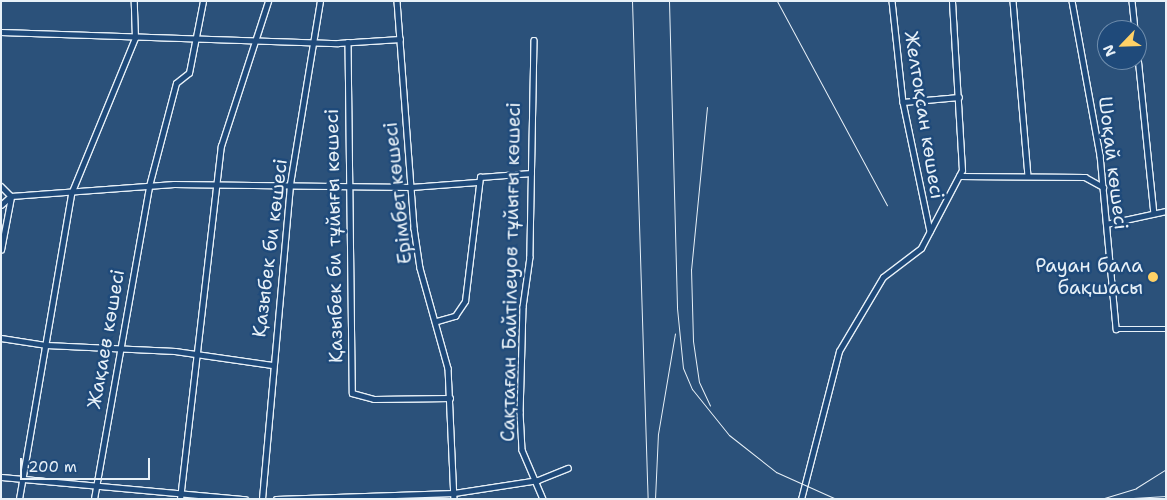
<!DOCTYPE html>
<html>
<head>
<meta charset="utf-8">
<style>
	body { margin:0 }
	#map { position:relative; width:1167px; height:500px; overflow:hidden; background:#2b517a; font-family:"Shantell Sans",sans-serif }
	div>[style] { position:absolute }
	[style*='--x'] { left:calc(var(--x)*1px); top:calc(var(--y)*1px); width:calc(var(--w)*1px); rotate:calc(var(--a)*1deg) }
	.roads { filter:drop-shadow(1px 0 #e8f1f8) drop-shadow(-1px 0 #e8f1f8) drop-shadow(0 1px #e8f1f8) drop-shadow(0 -1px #e8f1f8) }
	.minor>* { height:4.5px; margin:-2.25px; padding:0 2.25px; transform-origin:2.25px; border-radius:2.25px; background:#1f4a7a }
	.tertiary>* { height:5px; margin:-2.5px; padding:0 2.5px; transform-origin:2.5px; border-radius:2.5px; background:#1f4a7a }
	.rail>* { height:1px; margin:-0.5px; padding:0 0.5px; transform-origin:0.5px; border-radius:0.5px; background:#e8f1f8 }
	.dots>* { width:14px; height:14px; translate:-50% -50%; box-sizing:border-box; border:2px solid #1f4a7a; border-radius:50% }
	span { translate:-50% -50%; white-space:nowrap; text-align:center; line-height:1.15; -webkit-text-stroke:5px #1f4a7a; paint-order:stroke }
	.street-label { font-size:19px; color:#e8f1f8 }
	.poi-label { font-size:19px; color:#e8f1f8 }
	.right { translate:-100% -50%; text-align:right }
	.frame { position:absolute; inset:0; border:2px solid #e8f1f8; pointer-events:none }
	.north { position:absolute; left:1097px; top:20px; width:50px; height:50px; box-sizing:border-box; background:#1f4a7a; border:1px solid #6f8dac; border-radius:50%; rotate:246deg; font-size:14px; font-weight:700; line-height:20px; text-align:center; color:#e8f1f8 }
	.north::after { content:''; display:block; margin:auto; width:18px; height:22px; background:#ffd166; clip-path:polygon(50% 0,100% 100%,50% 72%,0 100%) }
	.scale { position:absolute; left:20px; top:458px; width:130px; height:22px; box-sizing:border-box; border:2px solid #e8f1f8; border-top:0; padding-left:6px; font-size:15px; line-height:18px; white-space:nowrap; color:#e8f1f8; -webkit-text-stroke:4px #1f4a7a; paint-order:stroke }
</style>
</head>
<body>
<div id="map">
	<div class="roads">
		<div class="minor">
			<div style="--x:397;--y:1;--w:228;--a:85.7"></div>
			<div style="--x:414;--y:228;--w:40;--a:81.5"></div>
			<div style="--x:420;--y:268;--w:104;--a:74.4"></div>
			<div style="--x:448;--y:368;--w:131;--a:87.4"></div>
			<div style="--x:892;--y:1;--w:102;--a:83.8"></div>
			<div style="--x:903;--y:102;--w:132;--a:78.2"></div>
			<div style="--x:1013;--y:1;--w:175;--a:85.1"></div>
			<div style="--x:1072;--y:1;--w:157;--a:79.7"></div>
			<div style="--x:1100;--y:155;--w:175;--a:84.7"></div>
			<div style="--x:1116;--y:329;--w:50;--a:0"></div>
			<div style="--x:1132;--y:1;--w:29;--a:84"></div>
			<div style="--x:1;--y:32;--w:337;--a:1.9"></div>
			<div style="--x:338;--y:43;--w:62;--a:-3.7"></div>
			<div style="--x:534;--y:40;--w:217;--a:91.1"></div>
			<div style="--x:530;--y:257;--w:50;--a:98"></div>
			<div style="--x:523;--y:307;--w:105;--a:91.6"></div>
			<div style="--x:520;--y:412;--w:38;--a:87"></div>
			<div style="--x:522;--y:450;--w:53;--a:66.8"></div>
			<div style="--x:348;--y:42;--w:351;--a:89.3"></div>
			<div style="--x:352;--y:393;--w:23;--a:15"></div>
			<div style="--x:374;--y:399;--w:76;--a:-0.8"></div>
			<div style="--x:1137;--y:47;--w:167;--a:84.2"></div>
			<div style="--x:903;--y:102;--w:56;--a:-5.1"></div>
			<div style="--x:959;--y:176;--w:126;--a:0.5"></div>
			<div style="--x:1085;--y:177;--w:21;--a:29"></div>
			<div style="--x:1;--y:186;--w:14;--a:45"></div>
			<div style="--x:1;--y:205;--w:13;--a:-42"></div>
			<div style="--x:11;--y:196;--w:163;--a:-4.2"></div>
			<div style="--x:174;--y:184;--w:237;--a:0.7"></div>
			<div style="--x:411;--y:187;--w:66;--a:-4.3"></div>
			<div style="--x:1106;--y:224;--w:61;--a:-12.2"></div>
			<div style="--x:1;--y:250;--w:54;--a:-79.3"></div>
			<div style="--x:437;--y:321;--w:19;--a:-16"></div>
			<div style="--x:455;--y:316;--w:18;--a:-56"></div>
			<div style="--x:465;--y:301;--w:125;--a:-83.1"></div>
			<div style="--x:480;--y:177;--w:51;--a:-4.5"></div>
			<div style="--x:1;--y:338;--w:46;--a:8.8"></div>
			<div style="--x:46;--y:345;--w:129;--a:2.7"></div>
			<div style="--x:175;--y:351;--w:98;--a:8.2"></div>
			<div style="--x:1;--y:477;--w:245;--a:5.2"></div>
			<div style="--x:19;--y:499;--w:309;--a:-80.3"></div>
			<div style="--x:71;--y:194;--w:169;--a:-67.7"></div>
			<div style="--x:135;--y:38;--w:37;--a:-92"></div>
			<div style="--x:94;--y:499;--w:318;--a:-80"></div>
			<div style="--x:149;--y:186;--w:106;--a:-75.3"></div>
			<div style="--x:176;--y:83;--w:16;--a:-38"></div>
			<div style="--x:189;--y:73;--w:73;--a:-79"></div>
			<div style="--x:180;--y:499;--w:355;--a:-83.4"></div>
			<div style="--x:221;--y:146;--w:152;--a:-72"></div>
			<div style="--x:262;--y:499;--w:316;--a:-84.9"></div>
			<div style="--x:290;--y:184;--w:185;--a:-80.7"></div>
			<div style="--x:276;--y:499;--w:178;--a:-1.9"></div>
			<div style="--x:454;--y:493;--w:85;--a:-8.8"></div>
			<div style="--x:538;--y:480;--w:32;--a:-22"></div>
		</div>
		<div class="tertiary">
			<div style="--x:801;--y:499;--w:153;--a:-75.6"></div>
			<div style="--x:839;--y:351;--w:86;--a:-59.3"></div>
			<div style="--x:883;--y:277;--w:48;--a:-37.3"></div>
			<div style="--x:921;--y:248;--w:88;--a:-62.3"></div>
			<div style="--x:962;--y:170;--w:169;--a:-93.4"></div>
		</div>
	</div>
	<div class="rail">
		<div style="--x:632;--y:1;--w:498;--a:88.2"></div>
		<div style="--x:669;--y:1;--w:307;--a:88.5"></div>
		<div style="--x:677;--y:308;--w:60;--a:84.3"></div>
		<div style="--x:683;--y:368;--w:23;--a:67"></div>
		<div style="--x:692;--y:389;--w:59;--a:51.2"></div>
		<div style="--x:729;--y:435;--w:60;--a:38.2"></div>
		<div style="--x:776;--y:472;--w:66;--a:24.2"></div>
		<div style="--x:777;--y:1;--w:232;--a:61.7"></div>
		<div style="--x:707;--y:107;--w:163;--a:95.6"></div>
		<div style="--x:691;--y:269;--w:72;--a:88.4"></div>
		<div style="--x:693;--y:341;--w:41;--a:81.7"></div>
		<div style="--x:699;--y:382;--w:26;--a:65"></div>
		<div style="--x:655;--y:499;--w:65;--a:-87.4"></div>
		<div style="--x:658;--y:434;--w:102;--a:-80.4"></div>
		<div style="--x:1101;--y:499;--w:37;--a:-17"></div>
		<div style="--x:1136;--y:488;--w:36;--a:-32"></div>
		<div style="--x:1117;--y:499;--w:49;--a:-3.5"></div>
	</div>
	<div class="dots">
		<div style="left:1153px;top:277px;background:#ffd166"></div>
	</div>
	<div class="street-label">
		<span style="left:924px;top:115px;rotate:81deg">Желтоқсан көшесі</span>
		<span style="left:1113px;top:163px;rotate:83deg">Шоқай көшесі</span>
		<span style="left:398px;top:193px;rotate:-96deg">Ерімбет көшесі</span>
		<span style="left:334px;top:236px;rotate:-91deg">Қазыбек би тұйығы көшесі</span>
		<span style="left:270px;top:248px;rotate:-83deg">Қазыбек би көшесі</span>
		<span style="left:511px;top:272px;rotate:-89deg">Сақтаған Байтілеуов тұйығы көшесі</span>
		<span style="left:106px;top:339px;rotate:-80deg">Жақаев көшесі</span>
	</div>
	<div class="poi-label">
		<span class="right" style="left:1143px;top:277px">Рауан бала<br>бақшасы</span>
	</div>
	<div class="frame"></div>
	<div class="north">N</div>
	<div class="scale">200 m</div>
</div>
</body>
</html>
